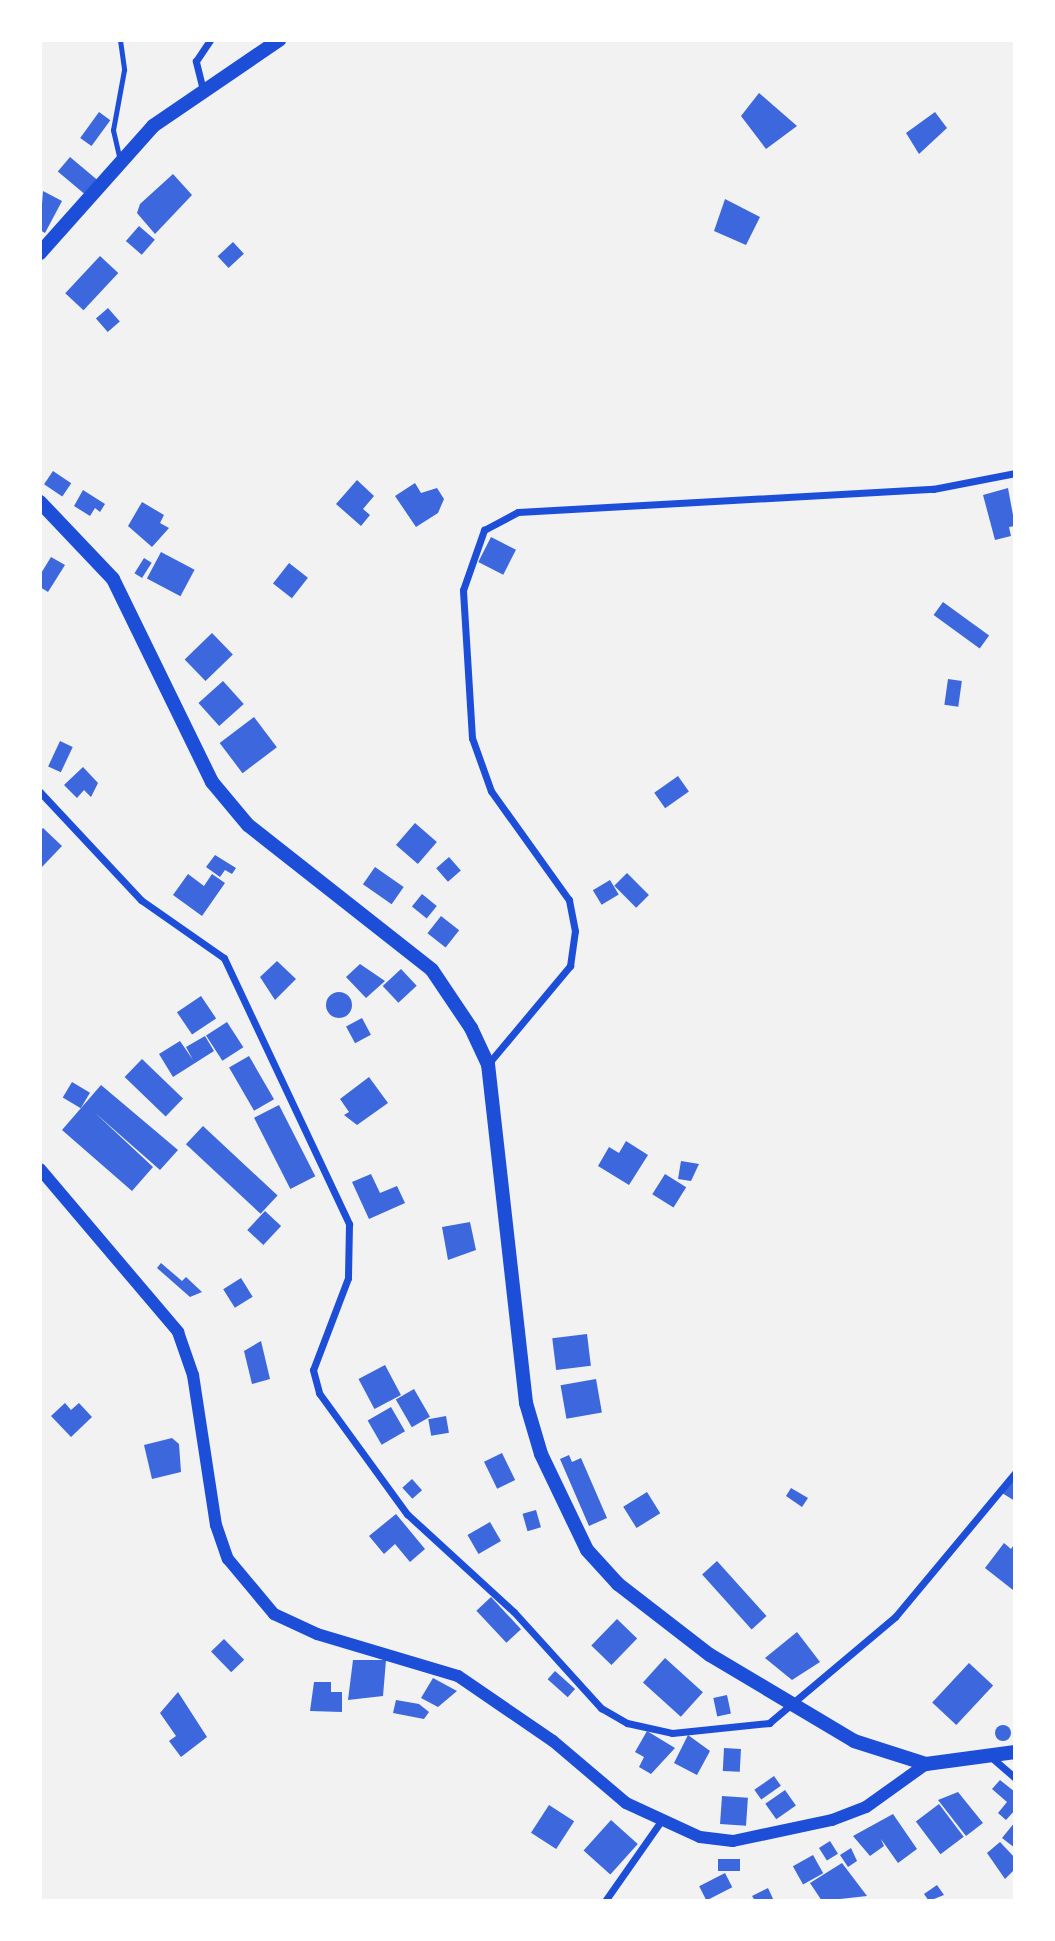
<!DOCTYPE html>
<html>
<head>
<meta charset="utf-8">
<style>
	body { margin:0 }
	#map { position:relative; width:1055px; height:1941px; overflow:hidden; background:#f2f2f2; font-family:"PT Sans Narrow",sans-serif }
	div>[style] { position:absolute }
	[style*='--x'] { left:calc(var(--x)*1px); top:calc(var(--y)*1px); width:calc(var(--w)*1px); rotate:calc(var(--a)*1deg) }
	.building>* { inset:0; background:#3d67dc; transform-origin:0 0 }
	.round { border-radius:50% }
	.service>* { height:5px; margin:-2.5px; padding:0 2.5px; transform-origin:2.5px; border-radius:2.5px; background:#1d4ed8 }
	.minor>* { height:7px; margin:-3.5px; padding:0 3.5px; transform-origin:3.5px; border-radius:3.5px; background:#1d4ed8 }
	.tertiary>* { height:12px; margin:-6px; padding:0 6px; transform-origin:6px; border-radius:6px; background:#1d4ed8 }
	.secondary>* { height:14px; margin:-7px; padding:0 7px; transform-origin:7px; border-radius:7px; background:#1d4ed8 }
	span { translate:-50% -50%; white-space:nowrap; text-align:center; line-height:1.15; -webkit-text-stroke:6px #fff; paint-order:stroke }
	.frame { position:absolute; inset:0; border:42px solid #fff; pointer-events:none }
</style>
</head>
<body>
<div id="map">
	<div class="building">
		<div style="clip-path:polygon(759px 93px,797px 126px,766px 149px,741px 116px)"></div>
		<div style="left:99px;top:112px;width:14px;height:32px;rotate:36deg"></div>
		<div style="clip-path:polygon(935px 112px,947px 128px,919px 154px,906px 133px)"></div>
		<div style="left:70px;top:157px;width:35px;height:19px;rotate:40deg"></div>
		<div style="clip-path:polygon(173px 174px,192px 195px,155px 234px,137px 213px,140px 204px)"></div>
		<div style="clip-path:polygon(43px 191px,62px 201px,45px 233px,40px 230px)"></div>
		<div style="clip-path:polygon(725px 199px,760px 217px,746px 245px,714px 231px)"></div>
		<div style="left:139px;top:226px;width:21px;height:20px;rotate:41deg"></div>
		<div style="left:233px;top:242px;width:16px;height:21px;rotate:47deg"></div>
		<div style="left:100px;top:256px;width:25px;height:51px;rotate:43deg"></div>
		<div style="left:108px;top:308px;width:18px;height:16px;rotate:49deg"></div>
		<div style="left:53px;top:471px;width:22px;height:16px;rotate:34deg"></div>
		<div style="clip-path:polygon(357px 480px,374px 496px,363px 509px,370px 515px,361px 526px,336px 504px)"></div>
		<div style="clip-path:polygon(415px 483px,421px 493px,437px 488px,444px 499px,438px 513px,416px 527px,395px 496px)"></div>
		<div style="clip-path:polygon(1008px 488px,1015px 526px,1009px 527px,1011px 536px,995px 540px,983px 495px)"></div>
		<div style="clip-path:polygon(83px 490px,105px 504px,100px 512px,95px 508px,90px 516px,74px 506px)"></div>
		<div style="clip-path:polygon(142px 502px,164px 515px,160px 523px,169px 528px,152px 547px,128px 526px)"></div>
		<div style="left:491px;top:537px;width:28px;height:28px;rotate:27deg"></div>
		<div style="left:161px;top:552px;width:38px;height:30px;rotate:28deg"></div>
		<div style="clip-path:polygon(51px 557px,65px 565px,48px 592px,40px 587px,40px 575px)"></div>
		<div style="left:144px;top:558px;width:9px;height:18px;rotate:32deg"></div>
		<div style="left:289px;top:563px;width:24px;height:26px;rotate:38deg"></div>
		<div style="left:943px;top:602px;width:57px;height:16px;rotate:36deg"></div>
		<div style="left:212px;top:633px;width:30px;height:38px;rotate:46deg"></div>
		<div style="left:948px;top:679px;width:14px;height:26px;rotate:8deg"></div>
		<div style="left:223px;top:681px;width:31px;height:33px;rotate:48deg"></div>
		<div style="left:254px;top:717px;width:38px;height:43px;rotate:53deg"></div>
		<div style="left:60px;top:741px;width:14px;height:28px;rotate:25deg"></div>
		<div style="clip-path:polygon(83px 767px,98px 783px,91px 797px,84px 790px,77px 798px,64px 785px)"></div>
		<div style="left:678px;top:776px;width:19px;height:29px;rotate:55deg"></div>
		<div style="left:415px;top:823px;width:29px;height:29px;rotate:41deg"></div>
		<div style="clip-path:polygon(43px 828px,62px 846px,40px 869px,40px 831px)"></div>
		<div style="clip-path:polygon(215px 855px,236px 868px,232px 874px,225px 870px,220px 877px,206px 867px)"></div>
		<div style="left:449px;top:857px;width:18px;height:17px;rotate:49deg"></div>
		<div style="left:375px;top:867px;width:35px;height:21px;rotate:35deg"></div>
		<div style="left:627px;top:873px;width:31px;height:18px;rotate:45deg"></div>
		<div style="clip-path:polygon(188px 874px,204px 886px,212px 874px,225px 883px,202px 916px,173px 895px)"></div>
		<div style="left:610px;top:880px;width:17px;height:20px;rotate:59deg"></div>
		<div style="left:422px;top:894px;width:19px;height:16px;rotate:39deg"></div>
		<div style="left:441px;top:916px;width:23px;height:22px;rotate:38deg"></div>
		<div style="clip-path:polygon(277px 961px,296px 979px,275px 1000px,260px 977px)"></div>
		<div style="clip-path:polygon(360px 964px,385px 981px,366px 998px,346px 977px)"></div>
		<div style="left:401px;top:969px;width:23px;height:25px;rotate:47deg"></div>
		<div class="round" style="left:326px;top:992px;width:26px;height:26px"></div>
		<div style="left:201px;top:996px;width:27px;height:29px;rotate:56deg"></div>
		<div style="left:362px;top:1018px;width:19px;height:18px;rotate:62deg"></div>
		<div style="left:227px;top:1022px;width:30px;height:25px;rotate:57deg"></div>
		<div style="clip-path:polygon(205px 1036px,214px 1051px,173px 1077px,159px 1054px,180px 1041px,193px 1060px,186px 1047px)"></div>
		<div style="left:249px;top:1056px;width:50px;height:23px;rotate:60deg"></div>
		<div style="left:142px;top:1059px;width:57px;height:25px;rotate:44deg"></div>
		<div style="clip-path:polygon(369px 1077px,388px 1103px,357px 1125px,344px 1115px,349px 1112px,340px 1099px)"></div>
		<div style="left:72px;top:1082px;width:21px;height:18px;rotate:31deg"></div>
		<div style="clip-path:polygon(101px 1085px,178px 1150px,160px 1170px,94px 1112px,153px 1167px,132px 1191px,62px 1130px)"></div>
		<div style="left:279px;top:1105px;width:80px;height:28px;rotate:63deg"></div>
		<div style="left:203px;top:1126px;width:102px;height:25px;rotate:43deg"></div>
		<div style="clip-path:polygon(626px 1141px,648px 1155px,629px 1185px,598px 1166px,609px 1147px,619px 1153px)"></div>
		<div style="clip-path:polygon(681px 1161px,699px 1164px,691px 1181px,678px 1179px)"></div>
		<div style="clip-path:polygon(371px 1174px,380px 1193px,397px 1186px,405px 1203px,369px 1219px,352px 1182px)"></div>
		<div style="left:665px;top:1174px;width:25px;height:24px;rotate:32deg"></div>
		<div style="left:265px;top:1211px;width:22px;height:26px;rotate:43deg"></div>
		<div style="clip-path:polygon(470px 1222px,476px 1250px,448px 1260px,442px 1227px)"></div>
		<div style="clip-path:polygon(161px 1263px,182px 1281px,186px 1277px,202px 1292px,190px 1297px,157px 1268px)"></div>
		<div style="left:241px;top:1278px;width:22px;height:21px;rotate:58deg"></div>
		<div style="left:587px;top:1334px;width:32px;height:35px;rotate:83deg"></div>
		<div style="clip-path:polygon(261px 1341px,270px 1379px,252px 1384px,244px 1351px)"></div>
		<div style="left:385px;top:1365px;width:34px;height:30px;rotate:62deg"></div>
		<div style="left:596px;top:1379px;width:34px;height:36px;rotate:80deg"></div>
		<div style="left:414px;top:1389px;width:32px;height:21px;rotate:60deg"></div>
		<div style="clip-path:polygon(65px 1403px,71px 1410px,79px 1403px,92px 1417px,71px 1437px,51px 1416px)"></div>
		<div style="left:391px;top:1407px;width:28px;height:27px;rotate:60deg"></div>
		<div style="left:446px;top:1416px;width:17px;height:18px;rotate:80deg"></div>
		<div style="clip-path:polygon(172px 1438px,179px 1444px,181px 1472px,152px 1479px,144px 1445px)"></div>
		<div style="left:502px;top:1453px;width:30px;height:20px;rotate:64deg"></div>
		<div style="clip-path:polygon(569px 1455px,572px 1462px,581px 1458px,607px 1518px,589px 1526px,560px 1459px)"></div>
		<div style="left:412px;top:1479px;width:15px;height:13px;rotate:48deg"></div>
		<div style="clip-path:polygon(1012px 1479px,1015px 1481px,1015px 1501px,1002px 1493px)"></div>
		<div style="clip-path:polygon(791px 1488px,808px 1498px,802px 1507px,786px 1496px)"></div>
		<div style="left:647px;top:1492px;width:25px;height:28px;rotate:58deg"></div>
		<div style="left:536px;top:1510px;width:18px;height:14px;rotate:74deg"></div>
		<div style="clip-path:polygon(396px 1514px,425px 1549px,410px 1562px,395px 1544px,384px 1554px,369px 1536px)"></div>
		<div style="left:490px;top:1522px;width:22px;height:26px;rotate:60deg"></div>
		<div style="clip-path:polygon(1004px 1543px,1011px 1549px,1015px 1543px,1013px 1590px,985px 1568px)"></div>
		<div style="left:717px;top:1561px;width:74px;height:20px;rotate:48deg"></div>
		<div style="left:491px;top:1597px;width:44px;height:20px;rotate:47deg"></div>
		<div style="left:617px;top:1619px;width:28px;height:37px;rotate:44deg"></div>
		<div style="clip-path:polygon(797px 1632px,820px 1662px,792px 1680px,765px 1658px)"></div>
		<div style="left:224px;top:1639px;width:29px;height:18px;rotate:46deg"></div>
		<div style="left:665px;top:1658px;width:51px;height:33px;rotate:42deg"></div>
		<div style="clip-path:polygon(353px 1660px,386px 1660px,383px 1696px,348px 1700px)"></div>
		<div style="left:969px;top:1663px;width:33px;height:54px;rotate:43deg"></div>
		<div style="left:555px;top:1671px;width:27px;height:11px;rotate:42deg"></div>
		<div style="clip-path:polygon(433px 1678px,457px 1691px,438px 1707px,421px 1698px)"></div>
		<div style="clip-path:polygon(314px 1682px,331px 1682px,331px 1692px,342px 1692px,342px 1712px,310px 1711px)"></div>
		<div style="clip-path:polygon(178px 1692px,207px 1737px,181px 1757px,169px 1741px,176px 1736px,160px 1713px)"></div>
		<div style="left:727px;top:1695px;width:19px;height:14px;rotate:78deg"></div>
		<div style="clip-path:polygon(396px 1700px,419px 1704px,429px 1712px,424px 1719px,393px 1713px)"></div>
		<div class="round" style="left:995px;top:1725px;width:16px;height:16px"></div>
		<div style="clip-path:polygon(647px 1731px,675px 1748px,651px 1774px,639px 1767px,644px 1757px,635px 1752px)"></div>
		<div style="clip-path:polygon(688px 1735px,710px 1751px,697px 1775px,674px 1763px)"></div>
		<div style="left:724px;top:1748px;width:17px;height:23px;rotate:3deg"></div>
		<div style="left:774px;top:1776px;width:12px;height:24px;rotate:55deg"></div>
		<div style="clip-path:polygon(1000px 1780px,1015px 1792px,1015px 1810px,1006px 1820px,998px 1813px,1007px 1802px,992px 1789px)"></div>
		<div style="left:785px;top:1790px;width:19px;height:24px;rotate:55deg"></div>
		<div style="clip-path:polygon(958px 1792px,983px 1823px,966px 1836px,938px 1800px)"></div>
		<div style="left:722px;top:1796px;width:26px;height:28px;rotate:4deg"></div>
		<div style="left:939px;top:1804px;width:41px;height:29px;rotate:53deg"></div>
		<div style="left:549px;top:1805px;width:30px;height:33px;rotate:33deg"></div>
		<div style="clip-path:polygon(893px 1814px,917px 1849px,898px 1863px,881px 1839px,884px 1846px,870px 1856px,853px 1836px)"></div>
		<div style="left:611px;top:1820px;width:36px;height:41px;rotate:42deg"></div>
		<div style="clip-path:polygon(1015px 1822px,1015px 1848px,1002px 1838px)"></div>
		<div style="left:830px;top:1841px;width:15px;height:13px;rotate:58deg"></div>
		<div style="clip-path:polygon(1000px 1842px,1015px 1858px,1015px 1869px,1005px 1879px,987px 1853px)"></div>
		<div style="clip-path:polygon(851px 1848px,857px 1861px,848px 1867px,840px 1855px)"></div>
		<div style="left:813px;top:1855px;width:21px;height:23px;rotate:61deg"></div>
		<div style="left:740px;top:1859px;width:12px;height:22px;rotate:90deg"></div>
		<div style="clip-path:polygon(842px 1863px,867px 1896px,822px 1901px,810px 1883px)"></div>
		<div style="left:725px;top:1873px;width:16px;height:29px;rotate:63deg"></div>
		<div style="clip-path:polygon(937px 1885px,944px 1895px,929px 1901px,924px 1894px)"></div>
		<div style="clip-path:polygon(768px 1888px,774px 1901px,755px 1901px,752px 1896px)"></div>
	</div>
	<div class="service">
		<div style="--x:120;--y:40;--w:30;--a:82"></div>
		<div style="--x:124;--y:70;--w:61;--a:100.4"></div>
		<div style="--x:113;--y:130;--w:32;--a:77"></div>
	</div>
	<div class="minor">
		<div style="--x:203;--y:90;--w:30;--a:-104"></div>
		<div style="--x:196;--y:61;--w:25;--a:-56"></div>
		<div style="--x:40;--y:792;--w:148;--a:46.9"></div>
		<div style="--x:141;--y:900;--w:101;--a:34.9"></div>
		<div style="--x:224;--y:958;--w:294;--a:64.8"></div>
		<div style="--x:349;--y:1224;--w:54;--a:91.1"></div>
		<div style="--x:348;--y:1278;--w:98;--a:110.8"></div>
		<div style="--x:313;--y:1370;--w:24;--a:75"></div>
		<div style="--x:319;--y:1393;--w:150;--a:54"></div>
		<div style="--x:407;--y:1514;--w:145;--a:42.5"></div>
		<div style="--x:514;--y:1612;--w:130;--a:47.8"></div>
		<div style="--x:601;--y:1708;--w:30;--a:30"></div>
		<div style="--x:627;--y:1723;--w:46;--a:12.5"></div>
		<div style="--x:672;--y:1733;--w:98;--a:-5.9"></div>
		<div style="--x:769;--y:1723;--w:165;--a:-40.1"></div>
		<div style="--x:895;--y:1617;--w:187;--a:-50.2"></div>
		<div style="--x:488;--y:1064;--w:128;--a:-50.1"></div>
		<div style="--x:570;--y:966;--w:35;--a:-82"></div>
		<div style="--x:575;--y:931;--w:32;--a:-101"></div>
		<div style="--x:569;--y:900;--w:134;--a:-125.6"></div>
		<div style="--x:491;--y:791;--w:56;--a:-109.7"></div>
		<div style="--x:472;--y:738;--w:148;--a:-93.5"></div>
		<div style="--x:463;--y:590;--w:64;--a:-70.7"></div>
		<div style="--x:484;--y:530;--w:38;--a:-28"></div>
		<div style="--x:518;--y:512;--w:416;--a:-3.2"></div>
		<div style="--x:933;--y:489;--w:84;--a:-11"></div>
		<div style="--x:991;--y:1757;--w:32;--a:41"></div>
		<div style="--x:605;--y:1901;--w:98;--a:-55"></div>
	</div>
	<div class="tertiary">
		<div style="--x:40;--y:1169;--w:214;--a:49.7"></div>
		<div style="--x:178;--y:1332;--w:46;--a:70.8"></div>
		<div style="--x:193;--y:1375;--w:152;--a:81.3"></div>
		<div style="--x:216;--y:1525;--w:36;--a:71"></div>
		<div style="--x:228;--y:1559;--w:72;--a:50.1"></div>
		<div style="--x:274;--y:1614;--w:47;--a:24.9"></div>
		<div style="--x:317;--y:1634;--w:147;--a:16.6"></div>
		<div style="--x:458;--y:1676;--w:115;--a:34.4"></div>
		<div style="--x:553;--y:1741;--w:96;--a:40.3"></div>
		<div style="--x:626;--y:1803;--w:81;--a:24.7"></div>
		<div style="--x:700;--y:1837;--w:33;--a:7"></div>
		<div style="--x:733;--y:1841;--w:101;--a:-12"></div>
		<div style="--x:832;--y:1820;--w:36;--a:-21"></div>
		<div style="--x:866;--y:1807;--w:74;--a:-35.6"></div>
	</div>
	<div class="secondary">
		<div style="--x:40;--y:253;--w:170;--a:-48.3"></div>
		<div style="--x:153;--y:126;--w:153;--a:-34.3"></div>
		<div style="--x:40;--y:502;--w:106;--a:46.5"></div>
		<div style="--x:113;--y:579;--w:226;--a:64"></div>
		<div style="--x:212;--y:782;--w:56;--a:50.1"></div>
		<div style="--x:248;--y:825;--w:234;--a:38.2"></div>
		<div style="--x:432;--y:970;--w:70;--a:56.1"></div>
		<div style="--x:471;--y:1028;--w:40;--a:65"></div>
		<div style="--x:488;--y:1064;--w:341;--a:83.6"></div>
		<div style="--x:526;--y:1403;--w:53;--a:73.6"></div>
		<div style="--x:541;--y:1454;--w:106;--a:64.4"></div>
		<div style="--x:587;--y:1550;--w:46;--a:47.6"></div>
		<div style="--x:618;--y:1584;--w:116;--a:37.7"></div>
		<div style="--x:710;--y:1655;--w:168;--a:30.8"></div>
		<div style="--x:854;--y:1741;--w:76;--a:17.7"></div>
		<div style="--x:926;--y:1764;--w:90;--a:-7.7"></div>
	</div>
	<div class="frame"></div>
</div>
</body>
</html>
